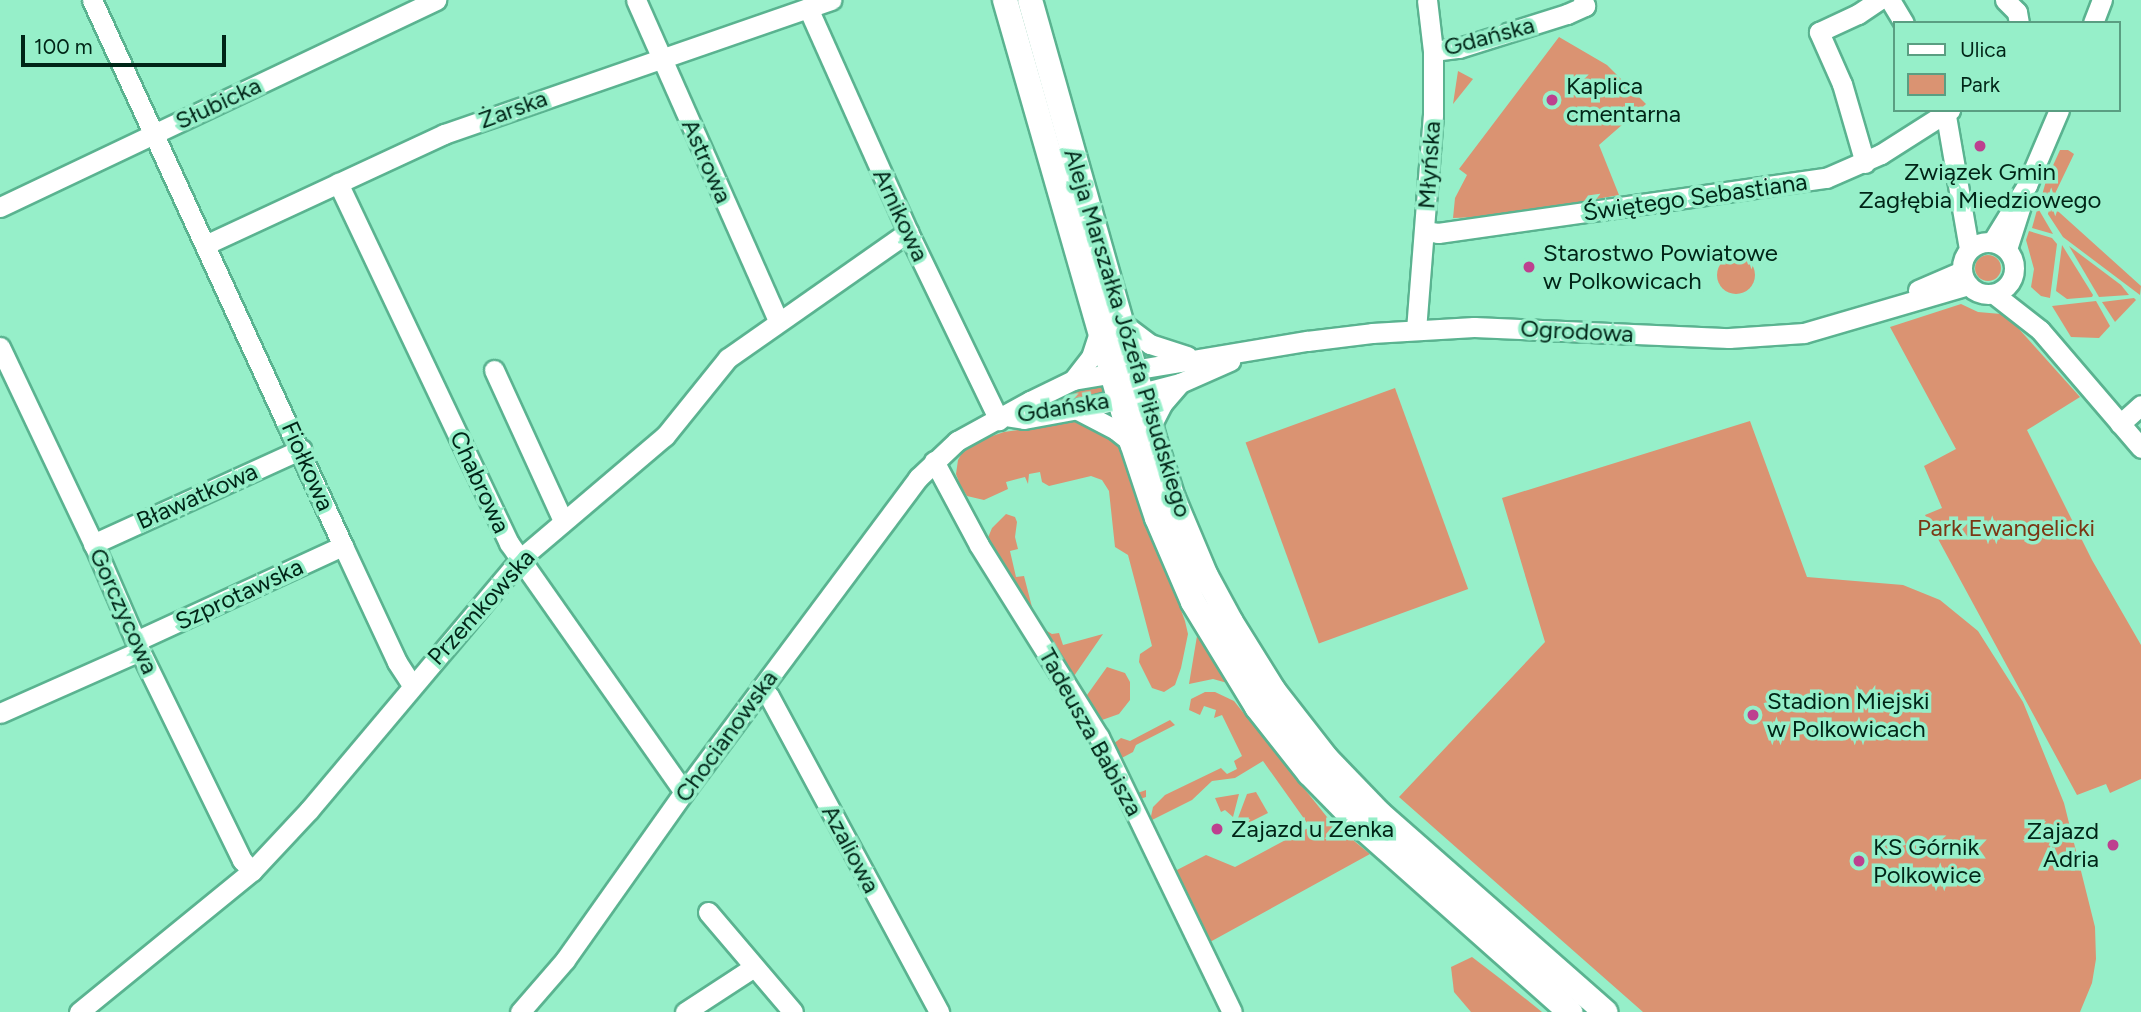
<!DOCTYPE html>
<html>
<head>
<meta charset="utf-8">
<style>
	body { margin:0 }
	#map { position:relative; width:2141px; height:1012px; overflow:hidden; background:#96efc9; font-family:Figtree,sans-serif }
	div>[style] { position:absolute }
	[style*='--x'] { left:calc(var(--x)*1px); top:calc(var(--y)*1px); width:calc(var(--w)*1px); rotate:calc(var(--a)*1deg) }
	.green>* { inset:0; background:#da9372; transform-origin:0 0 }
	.round { border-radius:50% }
	.roads { filter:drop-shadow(2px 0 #5ab390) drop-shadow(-2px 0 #5ab390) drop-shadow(0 2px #5ab390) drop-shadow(0 -2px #5ab390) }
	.minor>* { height:19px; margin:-9.5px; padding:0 9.5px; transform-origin:9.5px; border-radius:9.5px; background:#fff }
	.minor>.ring { margin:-9.5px; padding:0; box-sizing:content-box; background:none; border:19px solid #fff; border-radius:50% }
	.major>* { height:24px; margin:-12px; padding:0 12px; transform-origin:12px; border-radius:12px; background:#fff }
	.dots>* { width:19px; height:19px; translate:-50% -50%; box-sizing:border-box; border:4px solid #96efc9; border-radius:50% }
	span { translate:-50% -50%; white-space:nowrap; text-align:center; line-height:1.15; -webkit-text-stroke:7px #96efc9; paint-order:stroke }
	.street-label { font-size:24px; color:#002517 }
	.poi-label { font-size:24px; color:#002517 }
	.left { translate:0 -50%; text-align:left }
	.right { translate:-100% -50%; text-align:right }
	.park-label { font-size:24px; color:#7a3714 }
	.legend { position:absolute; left:1893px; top:21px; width:228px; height:91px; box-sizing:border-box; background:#96efc9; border:2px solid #5a9e82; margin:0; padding:9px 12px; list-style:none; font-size:21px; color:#002517 }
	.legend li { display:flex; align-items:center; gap:14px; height:35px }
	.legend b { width:35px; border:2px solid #5a9e82 }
	.scale { position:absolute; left:21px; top:35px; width:205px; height:32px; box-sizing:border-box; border:4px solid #002517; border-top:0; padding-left:9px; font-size:21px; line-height:24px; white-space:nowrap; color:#002517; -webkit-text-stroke:5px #96efc9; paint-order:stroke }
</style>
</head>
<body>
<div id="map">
	<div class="green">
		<div style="clip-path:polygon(1559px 37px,1607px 65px,1646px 104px,1599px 145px,1619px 195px,1503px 216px,1453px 218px,1455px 198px,1467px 175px,1459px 169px)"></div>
		<div style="clip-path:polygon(1458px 71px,1473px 79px,1453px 104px)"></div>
		<div style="clip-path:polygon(2060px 150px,2068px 150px,2074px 154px,2050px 204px,2141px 286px,2140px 295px,2063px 237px,2040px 202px,2046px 181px)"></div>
		<div style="clip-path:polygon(2037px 210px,2039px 210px,2053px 234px,2032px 228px)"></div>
		<div style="clip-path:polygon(2029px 231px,2052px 238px,2057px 244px,2050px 298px,2041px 296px,2031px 287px,2034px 269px,2026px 240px)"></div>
		<div style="clip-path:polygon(2062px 245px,2093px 295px,2092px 297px,2067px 299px,2056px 291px)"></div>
		<div style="clip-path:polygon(2069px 246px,2121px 285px,2129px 295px,2099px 297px)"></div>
		<div class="round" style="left:1975px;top:255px;width:26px;height:26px"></div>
		<div class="round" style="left:1717px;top:256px;width:38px;height:38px"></div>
		<div style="clip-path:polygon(2134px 298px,2136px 300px,2115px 322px,2102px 302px)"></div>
		<div style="clip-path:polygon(2096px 301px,2110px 326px,2099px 338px,2071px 337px,2052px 306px)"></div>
		<div style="clip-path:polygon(1961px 304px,1978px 312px,2001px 314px,2010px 319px,2080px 397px,2027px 430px,2092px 560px,2141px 645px,2141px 779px,2110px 793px,2106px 784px,2077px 795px,1925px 515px,1942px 508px,1924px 466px,1956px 449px,1890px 327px)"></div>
		<div style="clip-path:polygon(1101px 384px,1103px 392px,1098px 395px,1045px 405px,1044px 402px,1077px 387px)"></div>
		<div style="left:1395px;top:388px;width:214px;height:159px;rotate:70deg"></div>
		<div style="clip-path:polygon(1079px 421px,1101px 428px,1121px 446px,1185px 621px,1188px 634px,1181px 668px,1175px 685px,1164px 692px,1152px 688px,1139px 662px,1140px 654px,1152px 646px,1128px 555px,1115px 547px,1109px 491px,1102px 480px,1091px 476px,1049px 486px,1042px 482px,1040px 472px,1029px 474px,1028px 484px,1025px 477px,1006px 482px,1008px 489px,984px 500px,967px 496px,960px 485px,956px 474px,958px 460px,964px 449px,975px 442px,1004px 432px)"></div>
		<div style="clip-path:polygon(1750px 421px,1807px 577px,1903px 585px,1940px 600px,1978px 631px,2023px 702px,2064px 803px,2095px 927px,2096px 959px,2092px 983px,2080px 1012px,1643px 1012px,1399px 797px,1545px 642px,1502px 498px)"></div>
		<div style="clip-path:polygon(1006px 514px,1015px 517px,1017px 522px,1015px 537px,1018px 549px,1010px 551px,1016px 577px,1024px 576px,1032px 607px,1042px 628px,1052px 634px,1059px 633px,1063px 645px,1103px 634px,1074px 676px,1087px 695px,1107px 667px,1125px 673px,1130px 682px,1130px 700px,1119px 714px,1102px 720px,1096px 715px,987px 540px,992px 528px)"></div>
		<div style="clip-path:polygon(1198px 630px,1231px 684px,1213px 679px,1189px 684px)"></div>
		<div style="clip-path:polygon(1205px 692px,1215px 692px,1234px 701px,1331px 822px,1370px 854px,1210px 942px,1175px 871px,1206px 855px,1235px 867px,1310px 827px,1263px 761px,1235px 778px,1212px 781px,1192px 800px,1150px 821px,1153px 807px,1165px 795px,1221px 768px,1227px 774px,1237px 769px,1234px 761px,1242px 756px,1222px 715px,1214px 718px,1216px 710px,1204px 706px,1200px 715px,1189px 710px,1191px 699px)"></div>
		<div style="clip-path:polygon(1170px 720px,1175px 725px,1136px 745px,1133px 752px,1118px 760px,1135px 794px,1146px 790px,1146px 797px,1137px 800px,1112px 753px,1113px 744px,1121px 738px,1130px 741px)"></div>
		<div style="clip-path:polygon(1256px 792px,1268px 813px,1246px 824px,1238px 818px,1247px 794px)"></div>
		<div style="clip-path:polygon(1239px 794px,1233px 817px,1225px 810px,1221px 812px,1215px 798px)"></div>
		<div style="clip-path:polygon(1472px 957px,1502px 980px,1542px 1012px,1471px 1012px,1454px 992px,1451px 967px)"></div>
	</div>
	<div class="roads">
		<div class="minor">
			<div style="--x:92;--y:0;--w:601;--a:65.31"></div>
			<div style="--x:343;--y:546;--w:128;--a:65"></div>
			<div style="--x:397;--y:662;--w:27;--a:57"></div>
			<div style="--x:636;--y:0;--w:351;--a:66.1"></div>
			<div style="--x:1890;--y:0;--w:27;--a:59"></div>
			<div style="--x:2005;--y:0;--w:17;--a:45"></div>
			<div style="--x:2017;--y:12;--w:11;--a:80"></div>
			<div style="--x:808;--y:8;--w:245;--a:65.9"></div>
			<div style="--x:908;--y:232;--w:209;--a:64.2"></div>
			<div style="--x:2093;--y:23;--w:25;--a:-69"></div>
			<div style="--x:1433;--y:51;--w:26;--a:-7"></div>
			<div style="--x:1459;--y:48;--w:113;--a:-17.5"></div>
			<div style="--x:1567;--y:14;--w:20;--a:-24"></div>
			<div style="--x:1585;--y:6;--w:6;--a:-108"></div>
			<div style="--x:1945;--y:110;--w:141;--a:80.2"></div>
			<div style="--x:1865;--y:163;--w:82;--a:-106.2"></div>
			<div style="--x:1842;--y:84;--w:57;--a:-113.9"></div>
			<div style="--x:1819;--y:32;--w:43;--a:-24.8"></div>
			<div style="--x:1858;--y:14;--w:25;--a:-34"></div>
			<div style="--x:338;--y:183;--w:399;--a:64.6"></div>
			<div style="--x:509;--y:543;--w:304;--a:54.9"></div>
			<div style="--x:0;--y:207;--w:483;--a:-25.4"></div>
			<div style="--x:1424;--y:231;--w:14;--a:8"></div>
			<div style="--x:1438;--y:233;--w:392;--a:-8.1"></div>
			<div style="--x:1826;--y:178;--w:60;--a:-23.6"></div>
			<div style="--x:1881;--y:154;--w:82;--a:-32.5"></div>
			<div class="ring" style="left:1962px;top:242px;width:33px;height:33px"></div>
			<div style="--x:1992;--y:242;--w:67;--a:-58.4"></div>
			<div style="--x:2027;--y:185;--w:82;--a:-66.9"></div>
			<div style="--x:205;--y:245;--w:264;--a:-24.9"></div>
			<div style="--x:444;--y:134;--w:410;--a:-19.1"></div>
			<div style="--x:2007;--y:249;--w:56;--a:-72.2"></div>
			<div style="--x:1918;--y:290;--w:48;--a:-23.4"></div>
			<div style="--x:1994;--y:294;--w:58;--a:38"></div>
			<div style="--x:2040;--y:330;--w:155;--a:49.4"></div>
			<div style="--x:1122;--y:323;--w:35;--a:37"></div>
			<div style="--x:1150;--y:344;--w:39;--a:18"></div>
			<div style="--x:1416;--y:330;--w:215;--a:-85.5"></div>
			<div style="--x:1433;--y:116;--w:65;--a:-90"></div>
			<div style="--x:1433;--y:51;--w:51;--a:-96.7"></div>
			<div style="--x:0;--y:347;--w:221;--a:64.6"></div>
			<div style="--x:95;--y:547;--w:113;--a:66.6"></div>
			<div style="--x:140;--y:651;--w:233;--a:64"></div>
			<div style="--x:242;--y:860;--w:15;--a:48"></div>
			<div style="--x:494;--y:370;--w:166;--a:65.4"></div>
			<div style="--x:1073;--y:380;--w:29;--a:-52"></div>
			<div style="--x:1091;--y:357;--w:28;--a:-72"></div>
			<div style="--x:1076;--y:409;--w:45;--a:27.7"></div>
			<div style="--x:1116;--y:430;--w:21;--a:39"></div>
			<div style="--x:1006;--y:416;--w:18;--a:9"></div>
			<div style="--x:1024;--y:419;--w:65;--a:-10.6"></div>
			<div style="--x:1088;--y:407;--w:95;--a:-14.6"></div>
			<div style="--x:1180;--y:383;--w:55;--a:-23.7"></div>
			<div style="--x:2120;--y:424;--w:28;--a:-42"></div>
			<div style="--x:1151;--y:426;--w:25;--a:-63"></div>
			<div style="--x:1162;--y:404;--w:28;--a:-49"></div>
			<div style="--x:934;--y:461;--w:95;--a:61.8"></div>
			<div style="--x:979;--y:545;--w:226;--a:58"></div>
			<div style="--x:1099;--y:737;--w:305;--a:64.2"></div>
			<div style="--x:93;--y:544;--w:229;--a:-24.5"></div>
			<div style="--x:136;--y:641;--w:228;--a:-24.7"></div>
			<div style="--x:760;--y:689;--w:11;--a:38"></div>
			<div style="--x:769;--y:696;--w:359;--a:61.7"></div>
			<div style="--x:0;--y:713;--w:153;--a:-23.9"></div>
			<div style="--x:708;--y:912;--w:131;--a:49.6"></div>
			<div style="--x:79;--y:1012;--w:223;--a:-39.2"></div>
			<div style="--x:252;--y:871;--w:83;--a:-46.9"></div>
			<div style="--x:309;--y:810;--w:329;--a:-49.9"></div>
			<div style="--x:521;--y:558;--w:189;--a:-40.3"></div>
			<div style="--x:665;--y:436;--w:100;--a:-51.1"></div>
			<div style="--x:728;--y:358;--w:220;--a:-35"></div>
			<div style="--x:520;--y:1012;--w:69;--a:-49.1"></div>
			<div style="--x:565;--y:960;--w:206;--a:-54.7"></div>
			<div style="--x:684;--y:792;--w:392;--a:-53.3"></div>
			<div style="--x:918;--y:478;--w:54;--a:-43.5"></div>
			<div style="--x:957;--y:441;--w:83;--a:-28.7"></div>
			<div style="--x:1030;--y:401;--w:48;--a:-26"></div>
			<div style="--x:1073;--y:380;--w:237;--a:-9.5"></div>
			<div style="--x:1307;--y:341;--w:65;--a:-7"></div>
			<div style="--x:1372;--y:333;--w:102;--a:-3.4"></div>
			<div style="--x:1474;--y:327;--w:255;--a:2.5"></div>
			<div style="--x:1729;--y:338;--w:75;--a:-3.8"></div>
			<div style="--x:1804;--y:333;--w:171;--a:-16.3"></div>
			<div style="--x:685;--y:1012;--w:82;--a:-33.1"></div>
		</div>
		<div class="major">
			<div style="--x:1005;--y:0;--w:461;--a:74"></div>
			<div style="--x:1132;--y:443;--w:79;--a:71.6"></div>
			<div style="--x:1157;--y:518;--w:91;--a:66.8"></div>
			<div style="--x:1193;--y:602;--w:123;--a:58.6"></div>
			<div style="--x:1257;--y:707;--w:85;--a:51.7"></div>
			<div style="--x:1310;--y:774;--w:77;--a:45.5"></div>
			<div style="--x:1364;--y:829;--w:276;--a:41.6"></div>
			<div style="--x:1030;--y:0;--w:466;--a:74.2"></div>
			<div style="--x:1157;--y:448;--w:52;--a:72.3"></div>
			<div style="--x:1173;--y:498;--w:85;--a:67.1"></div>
			<div style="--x:1206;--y:576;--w:52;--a:61.5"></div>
			<div style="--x:1231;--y:622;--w:81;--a:58.1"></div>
			<div style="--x:1274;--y:691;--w:86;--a:52.1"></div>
			<div style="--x:1327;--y:759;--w:76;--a:46.1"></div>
			<div style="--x:1380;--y:814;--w:300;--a:41.3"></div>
		</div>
	</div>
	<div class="dots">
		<div style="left:1552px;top:100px;background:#bd408f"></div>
		<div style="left:1980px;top:146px;background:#bd408f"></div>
		<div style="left:1529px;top:267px;background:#bd408f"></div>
		<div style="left:1753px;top:715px;background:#bd408f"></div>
		<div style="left:1217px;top:829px;background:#bd408f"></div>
		<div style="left:2113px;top:845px;background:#bd408f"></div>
		<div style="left:1859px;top:861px;background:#bd408f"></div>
	</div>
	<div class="street-label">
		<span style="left:1489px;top:36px;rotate:-15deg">Gdańska</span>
		<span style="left:218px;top:103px;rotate:-25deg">Słubicka</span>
		<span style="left:513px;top:109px;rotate:-20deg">Żarska</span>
		<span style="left:707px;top:161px;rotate:66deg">Astrowa</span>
		<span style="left:1429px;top:165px;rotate:-86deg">Młyńska</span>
		<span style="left:1695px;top:197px;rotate:-8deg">Świętego Sebastiana</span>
		<span style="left:901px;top:215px;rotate:65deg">Arnikowa</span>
		<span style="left:1577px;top:331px;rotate:3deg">Ogrodowa</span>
		<span style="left:1128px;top:333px;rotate:73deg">Aleja Marszałka Józefa Piłsudskiego</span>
		<span style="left:1063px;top:407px;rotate:-9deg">Gdańska</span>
		<span style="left:308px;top:466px;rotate:66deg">Fiołkowa</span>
		<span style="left:480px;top:482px;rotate:65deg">Chabrowa</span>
		<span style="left:197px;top:496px;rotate:-24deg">Bławatkowa</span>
		<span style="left:239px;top:594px;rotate:-25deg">Szprotawska</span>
		<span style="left:481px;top:607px;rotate:-48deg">Przemkowska</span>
		<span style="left:124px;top:611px;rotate:66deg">Gorczycowa</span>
		<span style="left:1091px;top:732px;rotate:61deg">Tadeusza Babisza</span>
		<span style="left:726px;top:736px;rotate:-54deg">Chocianowska</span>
		<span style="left:851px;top:849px;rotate:62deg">Azaliowa</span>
	</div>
	<div class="poi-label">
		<span class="left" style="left:1566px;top:100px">Kaplica<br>cmentarna</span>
		<span style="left:1980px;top:186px">Związek Gmin<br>Zagłębia Miedziowego</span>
		<span class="left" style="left:1543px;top:267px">Starostwo Powiatowe<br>w Polkowicach</span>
		<span class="left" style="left:1767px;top:715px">Stadion Miejski<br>w Polkowicach</span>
		<span class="left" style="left:1231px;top:829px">Zajazd u Zenka</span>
		<span class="right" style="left:2099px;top:845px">Zajazd<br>Adria</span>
		<span class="left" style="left:1873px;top:861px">KS Górnik<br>Polkowice</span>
	</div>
	<div class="park-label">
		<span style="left:2006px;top:528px">Park Ewangelicki</span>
	</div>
	<ul class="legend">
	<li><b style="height:9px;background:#fff"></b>Ulica</li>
	<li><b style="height:19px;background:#da9372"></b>Park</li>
	</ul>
	<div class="scale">100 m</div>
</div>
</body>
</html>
